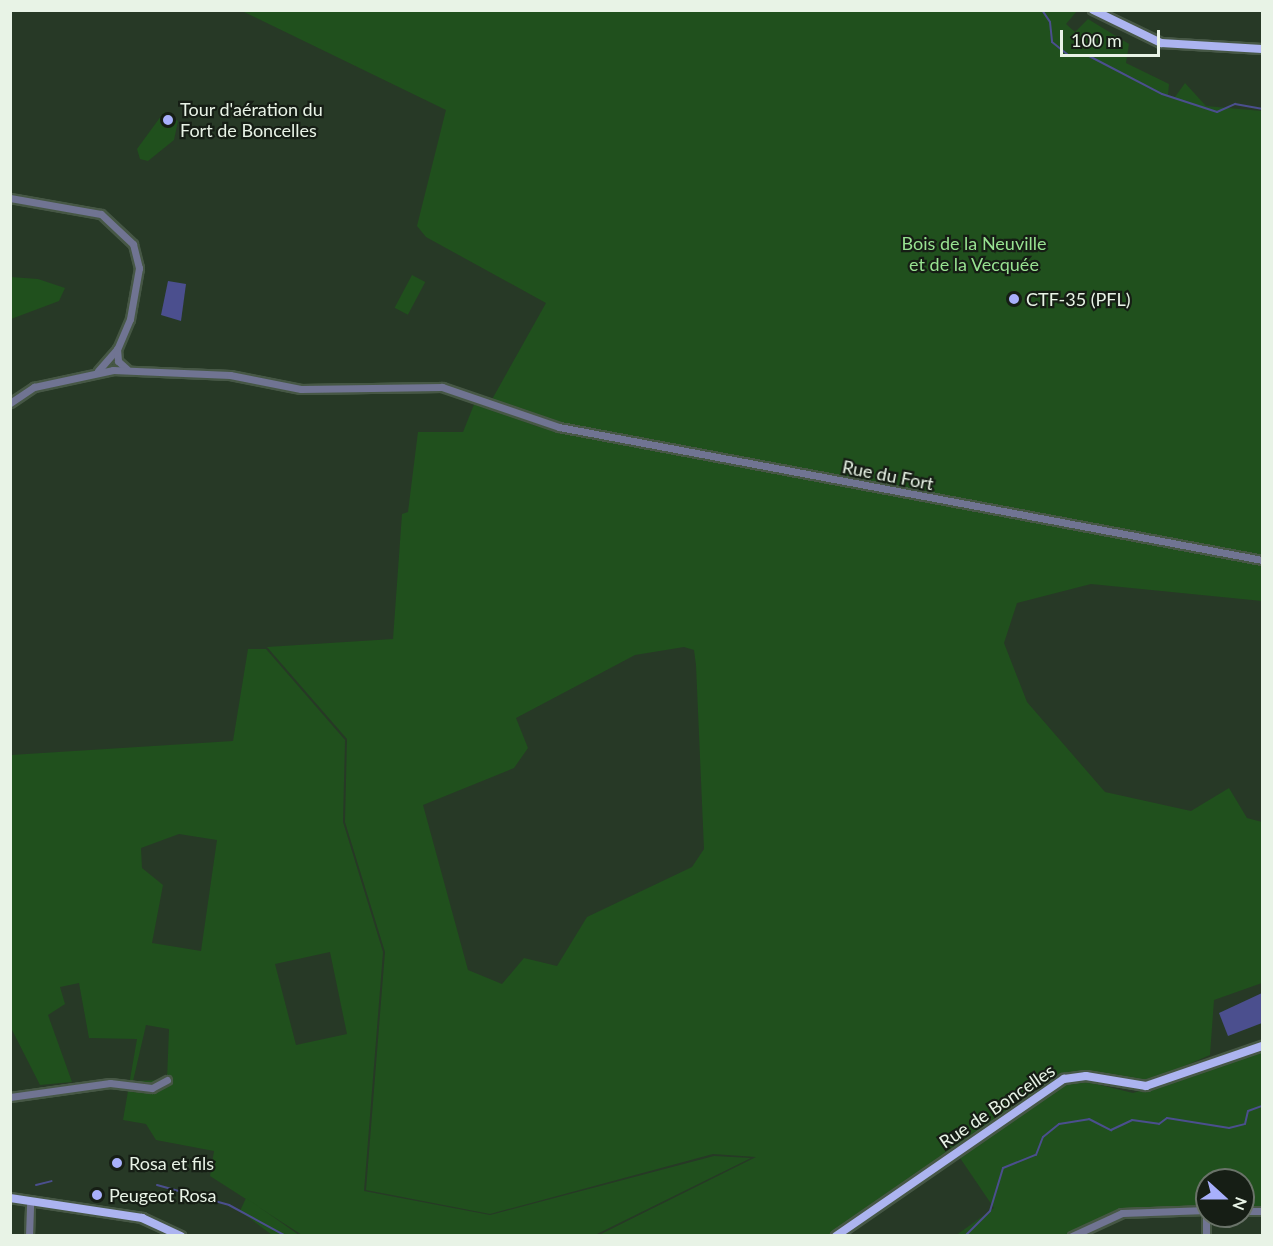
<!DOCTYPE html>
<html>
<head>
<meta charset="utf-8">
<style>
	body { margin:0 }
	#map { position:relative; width:1273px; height:1246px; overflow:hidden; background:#273926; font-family:Lato,sans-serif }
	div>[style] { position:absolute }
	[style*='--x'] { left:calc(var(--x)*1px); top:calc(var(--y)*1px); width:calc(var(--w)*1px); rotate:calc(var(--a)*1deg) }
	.green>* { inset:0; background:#20501d; transform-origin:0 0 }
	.water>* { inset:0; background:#4b4f8e }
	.stream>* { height:2px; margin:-1px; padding:0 1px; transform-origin:1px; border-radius:1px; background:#4b4f8e }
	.roads { filter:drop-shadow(2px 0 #465745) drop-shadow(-2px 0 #465745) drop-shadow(0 2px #465745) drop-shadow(0 -2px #465745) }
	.minor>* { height:7px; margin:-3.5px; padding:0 3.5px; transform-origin:3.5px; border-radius:3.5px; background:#707492 }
	.major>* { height:8px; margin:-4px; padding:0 4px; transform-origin:4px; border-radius:4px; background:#acb4f0 }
	.dots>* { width:16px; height:16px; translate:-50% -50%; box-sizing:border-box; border:3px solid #161e15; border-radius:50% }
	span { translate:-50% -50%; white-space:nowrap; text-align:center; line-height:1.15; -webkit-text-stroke:4.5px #161e15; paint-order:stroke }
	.poi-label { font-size:18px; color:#e8f3e6 }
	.left { translate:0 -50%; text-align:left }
	.park-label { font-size:18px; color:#98e291 }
	.street-label { font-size:18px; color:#e8f3e6 }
	.frame { position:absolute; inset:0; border:12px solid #e8f3e6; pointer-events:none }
	.north { position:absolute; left:1195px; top:1168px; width:60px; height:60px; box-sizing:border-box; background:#161e15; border:2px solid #6a7369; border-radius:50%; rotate:111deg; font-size:16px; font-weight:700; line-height:24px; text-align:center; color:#e8f3e6 }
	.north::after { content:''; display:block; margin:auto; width:21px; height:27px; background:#a8b0fc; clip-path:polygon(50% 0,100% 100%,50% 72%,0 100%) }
	.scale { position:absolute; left:1060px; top:30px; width:100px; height:27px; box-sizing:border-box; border:3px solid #e8f3e6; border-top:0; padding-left:8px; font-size:18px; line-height:21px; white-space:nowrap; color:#e8f3e6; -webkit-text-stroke:4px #161e15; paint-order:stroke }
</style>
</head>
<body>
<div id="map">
	<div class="green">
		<div style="clip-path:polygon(242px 11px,1077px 11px,1066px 24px,1075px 32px,1088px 19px,1129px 44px,1126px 63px,1169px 84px,1168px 95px,1175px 97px,1185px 83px,1206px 106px,1262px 111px,1262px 557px,545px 421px,490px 403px,546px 303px,426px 237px,417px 226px,446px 110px)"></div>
		<div style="clip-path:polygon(164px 112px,178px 121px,174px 140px,148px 161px,140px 159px,137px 149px)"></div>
		<div style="left:412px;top:275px;width:15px;height:37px;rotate:28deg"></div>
		<div style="clip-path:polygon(11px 277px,38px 279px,65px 288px,59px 301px,11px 319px)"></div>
		<div style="clip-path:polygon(evenodd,475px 402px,536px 426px,1262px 564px,1262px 601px,1091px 584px,1017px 603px,1004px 643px,1027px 702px,1105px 792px,1191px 811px,1229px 788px,1247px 818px,1262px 822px,1262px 983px,1214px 1000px,1210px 1055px,1150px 1081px,1088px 1072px,1064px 1075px,829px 1235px,599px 1235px,756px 1157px,713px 1154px,490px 1214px,366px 1190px,385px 952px,345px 822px,347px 739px,267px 647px,393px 639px,402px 514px,408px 512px,418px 432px,463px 432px,475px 402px,684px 647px,694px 650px,696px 665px,704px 849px,692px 867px,587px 917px,557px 966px,524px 958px,502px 984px,468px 970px,423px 805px,514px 768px,528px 748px,516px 718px,635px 655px,684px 647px)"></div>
		<div style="clip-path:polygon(evenodd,248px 649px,266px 649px,345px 740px,343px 822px,383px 952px,364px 1191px,490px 1215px,714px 1156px,751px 1158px,595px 1235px,302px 1235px,210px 1176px,214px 1151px,156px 1140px,146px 1124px,123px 1120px,137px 1039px,89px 1038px,79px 983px,60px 987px,65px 1004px,48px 1015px,72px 1082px,40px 1085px,11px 1028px,11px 755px,233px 741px,248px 649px,179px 834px,217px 840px,201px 951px,152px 943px,163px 885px,142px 868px,141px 848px,179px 834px,248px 649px,330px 952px,347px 1034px,296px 1045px,275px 964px,330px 952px,248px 649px,146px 1025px,169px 1029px,167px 1080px,133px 1081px,146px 1025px)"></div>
		<div style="clip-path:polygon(1262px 1050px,1262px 1206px,1243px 1206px,1243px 1180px,1207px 1180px,1207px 1206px,1118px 1209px,1066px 1235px,955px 1236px,994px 1208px,958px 1155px,1062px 1083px,1080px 1080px,1133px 1093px)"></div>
		<div style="clip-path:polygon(246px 1198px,299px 1235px,272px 1235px,240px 1211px)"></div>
	</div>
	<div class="water">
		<div style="clip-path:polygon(168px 281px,186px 284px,181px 321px,161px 315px)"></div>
		<div style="clip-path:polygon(1262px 993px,1262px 1023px,1228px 1036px,1219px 1013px)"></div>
	</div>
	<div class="stream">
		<div style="--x:1042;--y:10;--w:14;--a:56"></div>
		<div style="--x:1050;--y:22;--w:20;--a:84"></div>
		<div style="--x:1052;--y:42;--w:22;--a:39"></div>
		<div style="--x:1069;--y:56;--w:20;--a:0"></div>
		<div style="--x:1089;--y:56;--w:82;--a:27.5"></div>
		<div style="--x:1162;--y:94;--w:58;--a:18.1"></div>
		<div style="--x:1217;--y:112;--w:20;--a:-24"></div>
		<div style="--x:1235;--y:104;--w:27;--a:10"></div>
		<div style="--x:36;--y:1185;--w:16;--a:-14"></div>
		<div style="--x:157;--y:1185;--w:75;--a:15.5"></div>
		<div style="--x:229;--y:1205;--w:65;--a:28.5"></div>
		<div style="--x:965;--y:1236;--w:35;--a:-45"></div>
		<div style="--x:990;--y:1211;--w:45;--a:-73.2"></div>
		<div style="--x:1003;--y:1168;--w:35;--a:-22"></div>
		<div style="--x:1036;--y:1155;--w:19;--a:-69"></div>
		<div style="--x:1043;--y:1137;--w:21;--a:-39"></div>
		<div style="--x:1059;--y:1124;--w:30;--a:-9"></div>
		<div style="--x:1089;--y:1119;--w:25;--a:27"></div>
		<div style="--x:1111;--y:1130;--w:23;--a:-25"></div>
		<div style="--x:1132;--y:1120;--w:27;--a:8"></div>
		<div style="--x:1159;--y:1124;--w:10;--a:-37"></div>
		<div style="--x:1167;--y:1118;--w:63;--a:9.2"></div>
		<div style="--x:1229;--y:1128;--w:16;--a:-14"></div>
		<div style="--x:1245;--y:1124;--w:13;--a:-77"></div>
		<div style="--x:1248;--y:1111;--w:15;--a:-20"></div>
	</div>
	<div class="roads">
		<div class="minor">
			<div style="--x:10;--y:198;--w:92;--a:10"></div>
			<div style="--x:101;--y:214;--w:44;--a:43.2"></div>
			<div style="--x:133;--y:244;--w:25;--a:76"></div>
			<div style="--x:139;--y:268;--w:52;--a:100"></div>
			<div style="--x:130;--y:319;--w:33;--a:113"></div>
			<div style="--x:117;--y:349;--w:29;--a:131"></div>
			<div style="--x:117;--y:349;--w:12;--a:85"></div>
			<div style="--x:118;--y:361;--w:12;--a:42"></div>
			<div style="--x:10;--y:403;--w:29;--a:-34"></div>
			<div style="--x:34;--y:387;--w:81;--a:-12.1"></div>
			<div style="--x:113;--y:370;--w:117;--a:2.4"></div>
			<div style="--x:230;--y:375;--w:72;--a:11.2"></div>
			<div style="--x:301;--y:389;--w:141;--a:-0.8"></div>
			<div style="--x:442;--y:387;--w:124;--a:18.9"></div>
			<div style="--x:559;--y:427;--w:715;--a:10.71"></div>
			<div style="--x:10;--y:1097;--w:101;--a:-8"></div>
			<div style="--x:110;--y:1083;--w:42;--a:6.8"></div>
			<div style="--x:152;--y:1088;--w:17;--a:-28"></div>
			<div style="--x:1206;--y:1210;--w:26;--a:90"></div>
			<div style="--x:1243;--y:1211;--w:19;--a:0"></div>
			<div style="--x:29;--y:1236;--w:33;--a:-88"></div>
			<div style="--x:1072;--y:1236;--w:55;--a:-24.7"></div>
			<div style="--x:1122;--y:1213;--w:85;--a:-2"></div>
		</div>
		<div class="major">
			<div style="--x:1093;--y:10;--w:76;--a:25.9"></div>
			<div style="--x:1161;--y:43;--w:101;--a:3.4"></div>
			<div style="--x:10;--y:1198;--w:134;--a:8.6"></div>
			<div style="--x:142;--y:1218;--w:43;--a:24.8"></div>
			<div style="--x:836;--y:1236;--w:277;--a:-34.6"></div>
			<div style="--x:1064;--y:1079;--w:22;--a:-8"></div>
			<div style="--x:1086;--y:1076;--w:61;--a:9.5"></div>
			<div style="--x:1146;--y:1086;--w:123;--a:-19"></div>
		</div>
	</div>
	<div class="dots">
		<div style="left:168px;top:120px;background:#a8b0fc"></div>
		<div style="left:1014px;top:299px;background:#a8b0fc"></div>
		<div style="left:117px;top:1163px;background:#a8b0fc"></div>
		<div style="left:97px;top:1195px;background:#a8b0fc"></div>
	</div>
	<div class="poi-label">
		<span class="left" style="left:180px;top:120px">Tour d'aération du<br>Fort de Boncelles</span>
		<span class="left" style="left:1026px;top:299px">CTF-35 (PFL)</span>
		<span class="left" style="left:129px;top:1163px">Rosa et fils</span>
		<span class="left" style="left:109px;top:1195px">Peugeot Rosa</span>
	</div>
	<div class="park-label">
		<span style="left:974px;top:254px">Bois de la Neuville<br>et de la Vecquée</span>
	</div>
	<div class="street-label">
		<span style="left:888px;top:475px;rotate:11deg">Rue du Fort</span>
		<span style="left:997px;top:1106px;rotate:-34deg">Rue de Boncelles</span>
	</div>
	<div class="frame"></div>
	<div class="north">N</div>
	<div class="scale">100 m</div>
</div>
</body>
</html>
